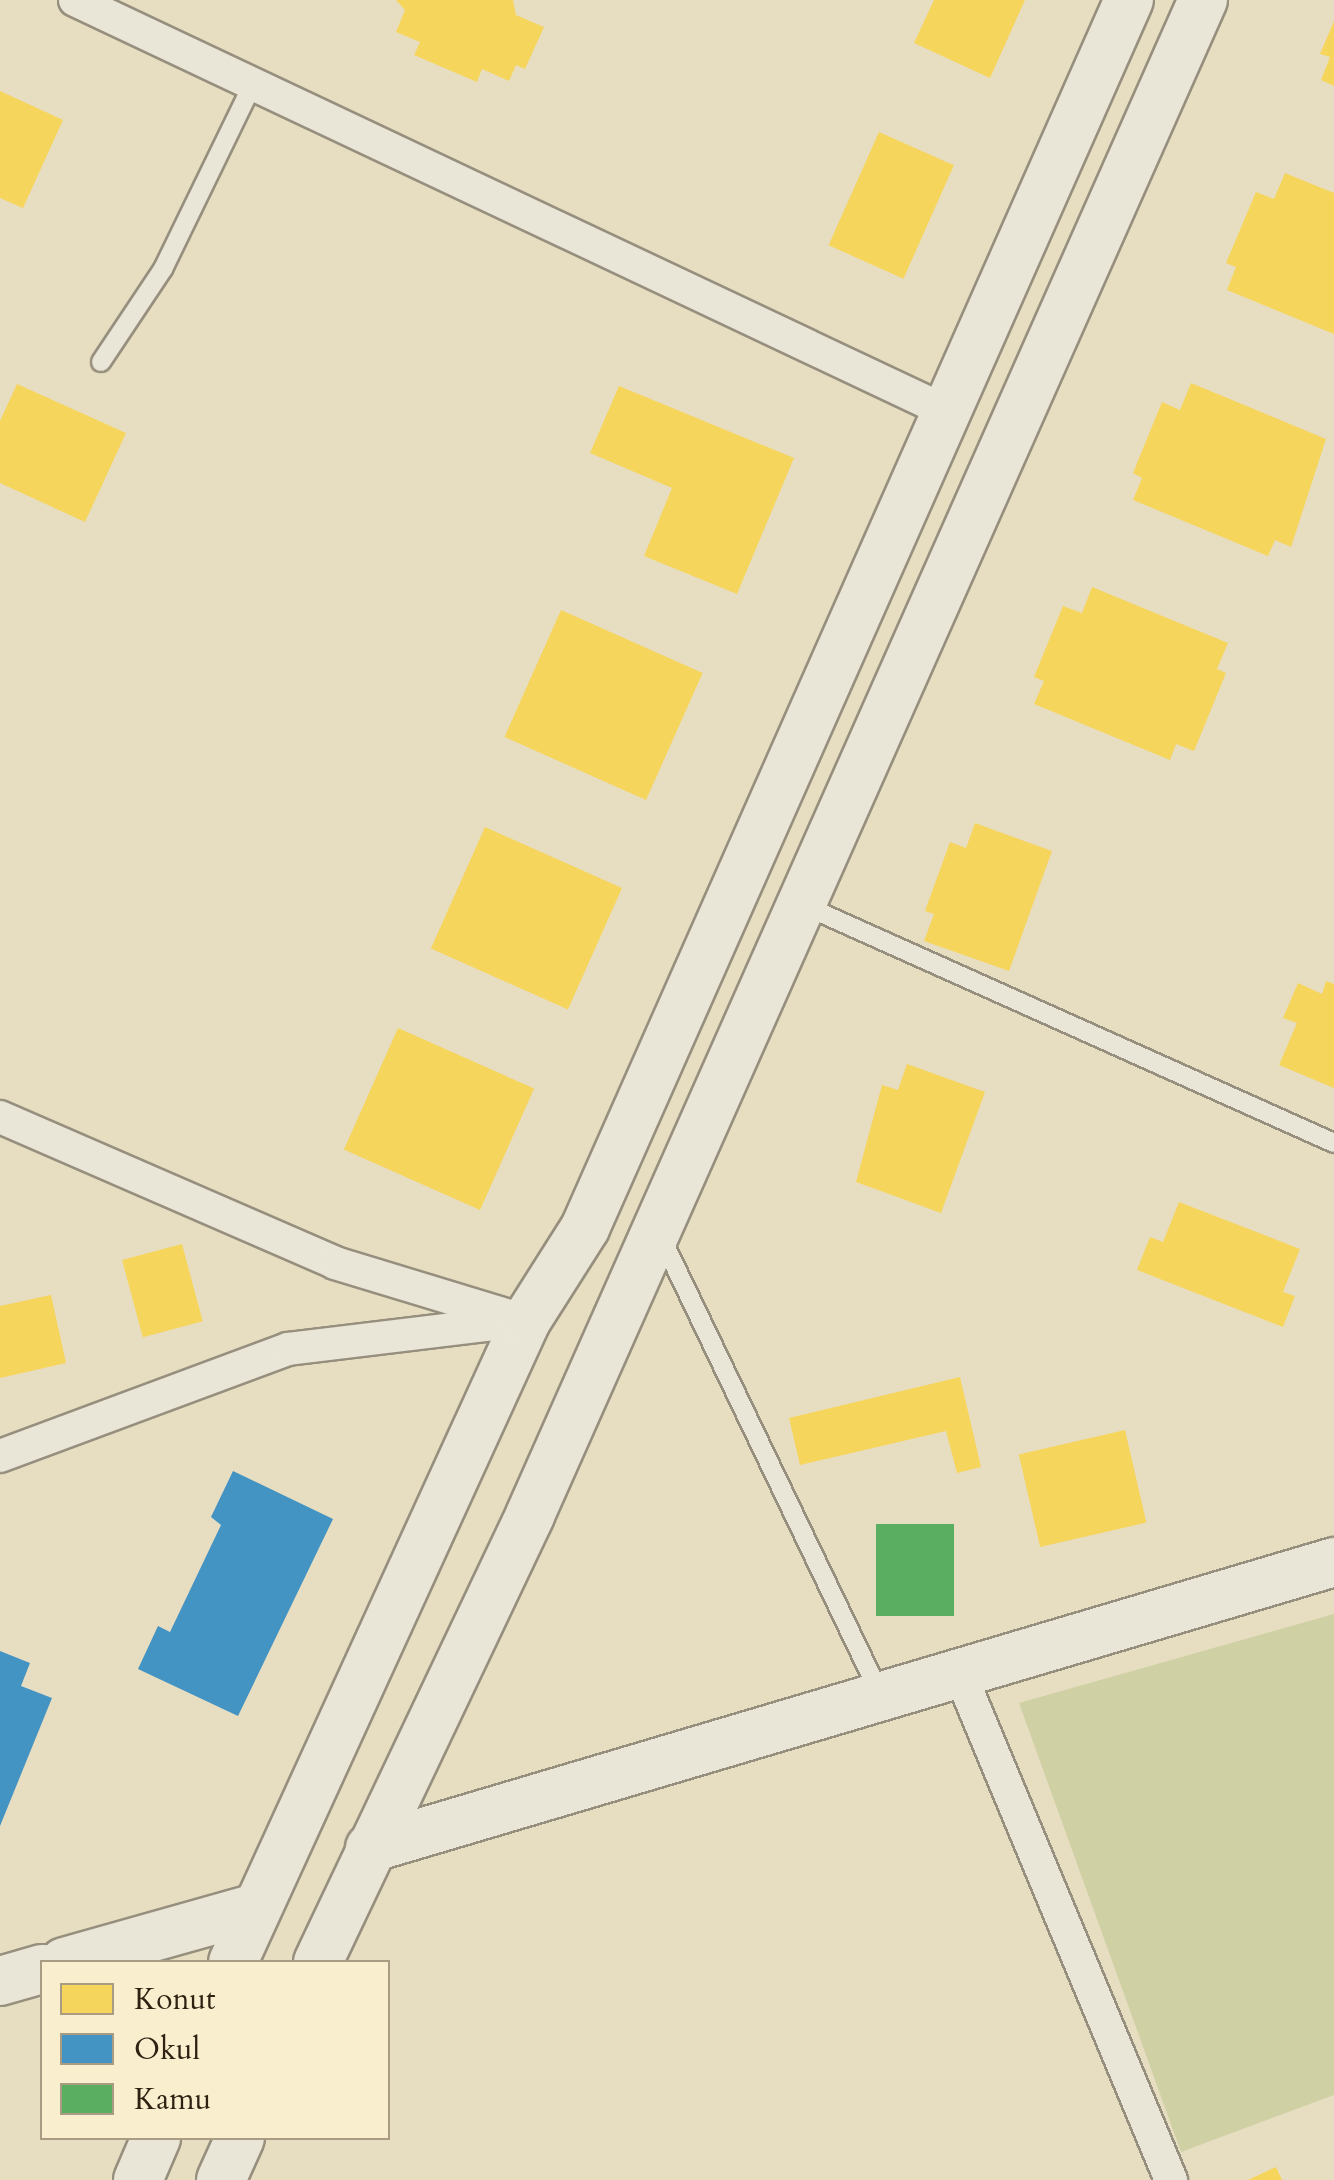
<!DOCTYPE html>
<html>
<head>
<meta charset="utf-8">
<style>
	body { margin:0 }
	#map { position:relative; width:1334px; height:2180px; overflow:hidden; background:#e7ddc1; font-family:Cardo,serif }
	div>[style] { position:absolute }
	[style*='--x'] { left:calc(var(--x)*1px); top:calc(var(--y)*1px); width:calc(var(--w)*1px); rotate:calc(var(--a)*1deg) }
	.green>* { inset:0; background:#cfd0a4 }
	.homes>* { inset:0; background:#f6d55c; transform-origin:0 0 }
	.schools>* { inset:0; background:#4393c3 }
	.public>* { inset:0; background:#5aae61; transform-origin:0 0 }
	.roads { filter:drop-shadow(2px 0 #978f7e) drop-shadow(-2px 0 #978f7e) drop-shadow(0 2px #978f7e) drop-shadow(0 -2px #978f7e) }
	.lane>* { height:18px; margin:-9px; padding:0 9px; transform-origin:9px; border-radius:9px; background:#eae6d7 }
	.street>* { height:32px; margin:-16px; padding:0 16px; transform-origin:16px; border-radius:16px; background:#eae6d7 }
	.secondary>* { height:48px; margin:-24px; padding:0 24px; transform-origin:24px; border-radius:24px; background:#eae6d7 }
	span { translate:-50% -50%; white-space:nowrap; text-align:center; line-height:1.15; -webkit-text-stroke:10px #f9eecd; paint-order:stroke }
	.legend { position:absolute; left:40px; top:1960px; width:350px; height:180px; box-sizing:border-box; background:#f9eecd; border:2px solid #a99c83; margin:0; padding:12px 18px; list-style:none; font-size:30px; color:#302113 }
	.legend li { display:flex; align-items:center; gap:20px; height:50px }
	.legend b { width:50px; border:2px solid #a99c83 }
</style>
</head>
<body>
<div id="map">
	<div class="green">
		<div style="clip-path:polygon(1334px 1614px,1334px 2095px,1181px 2152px,1019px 1703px)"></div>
	</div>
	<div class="homes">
		<div style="clip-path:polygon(396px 0,513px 0,516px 15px,544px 27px,525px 69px,516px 65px,509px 81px,482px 69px,477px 82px,414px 55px,420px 42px,396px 32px,405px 10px)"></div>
		<div style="clip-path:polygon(934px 0,1025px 0,990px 78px,914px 43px)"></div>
		<div style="clip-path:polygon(1334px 21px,1334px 86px,1321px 80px,1330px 57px,1320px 54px)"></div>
		<div style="clip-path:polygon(0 91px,63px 120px,23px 208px,0 198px)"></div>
		<div style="left:879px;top:132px;width:82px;height:124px;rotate:24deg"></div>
		<div style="clip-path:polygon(1285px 173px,1334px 193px,1334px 334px,1227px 290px,1236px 267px,1226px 263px,1256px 192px,1274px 199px)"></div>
		<div style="clip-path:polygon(1191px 383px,1326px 439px,1291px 547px,1275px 540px,1268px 556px,1133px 500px,1142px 478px,1133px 473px,1162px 402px,1180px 410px)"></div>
		<div style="clip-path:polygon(17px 384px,126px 433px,85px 522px,0 483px,0 421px)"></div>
		<div style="clip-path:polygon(619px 386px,794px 458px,737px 594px,644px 556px,672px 488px,590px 453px)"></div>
		<div style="clip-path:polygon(1092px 587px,1228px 643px,1217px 669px,1226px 673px,1194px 751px,1176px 744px,1170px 760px,1034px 704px,1044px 681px,1034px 677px,1063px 606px,1082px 613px)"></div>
		<div style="left:561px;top:610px;width:155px;height:139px;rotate:24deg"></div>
		<div style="clip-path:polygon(975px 823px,1052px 851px,1009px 971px,924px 941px,934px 914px,925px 911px,950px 842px,966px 848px)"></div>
		<div style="left:485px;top:827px;width:150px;height:133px;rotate:24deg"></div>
		<div style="clip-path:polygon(1326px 981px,1334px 984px,1334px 1088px,1279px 1065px,1297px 1023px,1283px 1018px,1298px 983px,1322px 994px)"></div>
		<div style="left:398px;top:1028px;width:149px;height:133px;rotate:24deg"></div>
		<div style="clip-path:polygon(907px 1064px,985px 1092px,941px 1213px,856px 1182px,882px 1085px,898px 1090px)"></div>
		<div style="clip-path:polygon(1179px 1202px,1300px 1249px,1283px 1292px,1295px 1296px,1283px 1327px,1137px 1270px,1150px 1237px,1163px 1242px)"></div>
		<div style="left:182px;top:1244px;width:80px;height:62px;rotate:75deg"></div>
		<div style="clip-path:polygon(51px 1295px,66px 1363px,0 1378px,0 1306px)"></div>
		<div style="clip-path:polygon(960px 1377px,981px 1467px,957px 1473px,946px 1431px,800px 1465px,789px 1418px)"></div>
		<div style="left:1125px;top:1430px;width:95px;height:109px;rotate:77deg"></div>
		<div style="clip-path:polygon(1276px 2167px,1282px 2180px,1248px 2180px)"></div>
	</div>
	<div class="schools">
		<div style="clip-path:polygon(233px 1471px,333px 1519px,238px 1716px,138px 1669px,158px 1626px,170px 1632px,221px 1525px,211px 1517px)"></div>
		<div style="clip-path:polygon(0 1651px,30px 1663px,21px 1686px,52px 1698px,0 1826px)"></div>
	</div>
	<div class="public">
		<div style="left:954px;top:1524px;width:92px;height:78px;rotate:90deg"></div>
	</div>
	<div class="roads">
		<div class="lane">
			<div style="--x:101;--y:362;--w:112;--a:-56.3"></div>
			<div style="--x:163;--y:269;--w:206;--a:-64.1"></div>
			<div style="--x:801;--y:904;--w:584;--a:24.15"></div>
			<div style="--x:661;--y:1237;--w:507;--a:64.4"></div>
		</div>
		<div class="street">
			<div style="--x:75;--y:0;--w:968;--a:25.27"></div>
			<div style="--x:0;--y:1117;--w:365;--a:23.5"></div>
			<div style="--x:335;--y:1263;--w:200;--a:16.9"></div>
			<div style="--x:0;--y:1456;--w:307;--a:-20.4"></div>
			<div style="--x:288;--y:1349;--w:226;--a:-6.9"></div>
			<div style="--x:958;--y:1669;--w:554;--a:67.37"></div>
		</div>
		<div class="secondary">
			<div style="--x:370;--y:1848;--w:1006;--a:-16.52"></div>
			<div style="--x:64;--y:1962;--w:199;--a:-15.7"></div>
			<div style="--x:233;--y:1962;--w:705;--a:-65.43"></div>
			<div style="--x:526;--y:1321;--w:110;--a:-57.6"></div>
			<div style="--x:585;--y:1228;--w:1343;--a:-66.11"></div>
			<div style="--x:318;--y:1962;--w:495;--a:-64.6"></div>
			<div style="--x:530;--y:1515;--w:1658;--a:-66.05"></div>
			<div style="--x:0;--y:1981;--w:44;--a:-15.9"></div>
			<div style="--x:138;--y:2180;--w:46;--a:-66.8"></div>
			<div style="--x:221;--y:2180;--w:46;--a:-65.7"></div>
		</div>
	</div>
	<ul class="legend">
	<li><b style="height:28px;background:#f6d55c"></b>Konut</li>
	<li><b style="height:28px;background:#4393c3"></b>Okul</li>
	<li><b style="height:28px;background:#5aae61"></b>Kamu</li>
	</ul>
</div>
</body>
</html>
